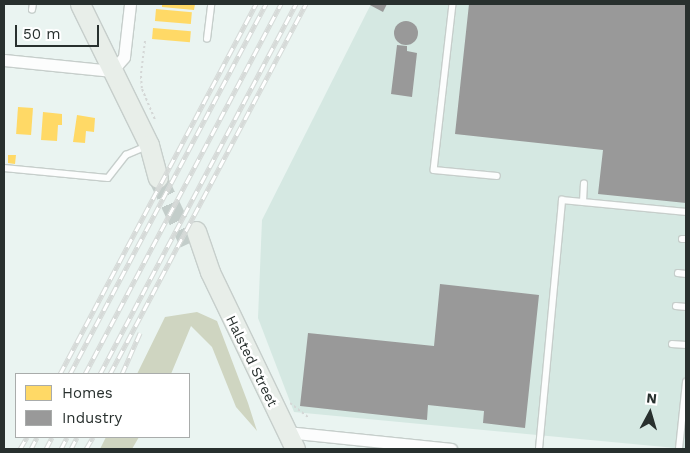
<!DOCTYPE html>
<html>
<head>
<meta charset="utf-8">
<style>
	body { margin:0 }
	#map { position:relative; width:690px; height:453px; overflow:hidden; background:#eaf4f1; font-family:"Work Sans",sans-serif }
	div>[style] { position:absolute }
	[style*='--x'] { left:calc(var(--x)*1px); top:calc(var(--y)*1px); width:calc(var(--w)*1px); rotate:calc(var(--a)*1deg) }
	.built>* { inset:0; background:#d5e8e2 }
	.forest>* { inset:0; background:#cfd5c1 }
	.homes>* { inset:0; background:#ffd966; transform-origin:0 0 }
	.industry>* { inset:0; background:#999 }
	.round { border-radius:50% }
	.primary-tunnel>* { height:19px; margin-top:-9.5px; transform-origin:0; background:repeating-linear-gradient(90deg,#c3cdca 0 19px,transparent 0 28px) }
	.path>* { height:2px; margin-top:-1px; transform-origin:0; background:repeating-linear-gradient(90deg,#d4d7d6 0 2.5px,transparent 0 5px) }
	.roads { filter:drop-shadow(1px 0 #c6cecb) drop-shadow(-1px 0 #c6cecb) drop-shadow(0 1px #c6cecb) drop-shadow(0 -1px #c6cecb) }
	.lane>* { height:5.5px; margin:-2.75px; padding:0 2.75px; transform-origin:2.75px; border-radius:2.75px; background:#fcfdfd }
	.street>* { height:11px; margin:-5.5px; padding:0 5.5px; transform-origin:5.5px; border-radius:5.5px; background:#fcfdfd }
	.primary>* { height:19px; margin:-9.5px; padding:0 9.5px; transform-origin:9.5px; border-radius:9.5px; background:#e8eee9 }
	.rail>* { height:5px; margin-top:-2.5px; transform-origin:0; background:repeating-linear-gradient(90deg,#fff 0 9px,#d6dad8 0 18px); box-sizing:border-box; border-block:1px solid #d6dad8 }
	span { translate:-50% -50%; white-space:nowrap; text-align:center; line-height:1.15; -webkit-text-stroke:5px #fff; paint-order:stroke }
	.street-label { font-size:14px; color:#28302e }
	.frame { position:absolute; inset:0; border:5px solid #28302e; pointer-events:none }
	.legend { position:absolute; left:15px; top:373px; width:175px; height:65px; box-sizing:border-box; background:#fff; border:1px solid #a9acab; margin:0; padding:6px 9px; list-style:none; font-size:15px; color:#28302e }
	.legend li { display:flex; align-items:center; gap:10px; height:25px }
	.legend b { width:25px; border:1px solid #a9acab }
	.north { position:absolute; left:625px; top:388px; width:50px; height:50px; -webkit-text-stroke:4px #fff; paint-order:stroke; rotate:6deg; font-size:14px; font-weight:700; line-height:20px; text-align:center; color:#28302e }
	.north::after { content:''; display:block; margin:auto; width:18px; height:22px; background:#28302e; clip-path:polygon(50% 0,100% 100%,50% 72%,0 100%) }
	.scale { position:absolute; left:15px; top:25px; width:84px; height:22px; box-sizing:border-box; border:2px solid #28302e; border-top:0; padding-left:6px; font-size:15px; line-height:18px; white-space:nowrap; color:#28302e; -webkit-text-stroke:4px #fff; paint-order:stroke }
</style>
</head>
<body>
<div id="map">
	<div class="built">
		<div style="clip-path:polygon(371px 4px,686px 4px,686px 449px,294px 412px,258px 318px,262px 220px)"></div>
	</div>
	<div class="forest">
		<div style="clip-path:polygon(197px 312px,217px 321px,248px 403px,257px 431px,236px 407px,212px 347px,191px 326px,171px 374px,137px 374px,165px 317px)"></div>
		<div style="clip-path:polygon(106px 437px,139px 437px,132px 449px,100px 449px)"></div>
	</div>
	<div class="homes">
		<div style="clip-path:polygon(162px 4px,195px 4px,194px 10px,162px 7px)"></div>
		<div style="left:156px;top:9px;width:36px;height:12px;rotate:5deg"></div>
		<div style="left:153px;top:28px;width:38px;height:11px;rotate:5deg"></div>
		<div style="left:18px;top:107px;width:15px;height:27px;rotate:4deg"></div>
		<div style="clip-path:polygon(43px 112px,62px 114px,62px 125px,58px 125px,57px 141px,41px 140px)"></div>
		<div style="clip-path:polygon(77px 115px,95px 118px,94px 132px,86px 131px,85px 143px,73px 142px)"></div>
		<div style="clip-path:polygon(8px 155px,16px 155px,15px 164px,8px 163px)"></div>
	</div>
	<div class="industry">
		<div style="clip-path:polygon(368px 4px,387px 4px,383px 12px)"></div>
		<div style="clip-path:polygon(469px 4px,686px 4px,686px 203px,598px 194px,603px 150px,455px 134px)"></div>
		<div class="round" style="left:394px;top:21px;width:24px;height:24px"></div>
		<div style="clip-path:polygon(397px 45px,407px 46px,407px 51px,417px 53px,412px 97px,391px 94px)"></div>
		<div style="clip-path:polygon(440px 284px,539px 295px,525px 428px,483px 423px,484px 411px,428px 405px,427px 420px,300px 406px,308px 333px,434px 346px)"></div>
	</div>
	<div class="primary-tunnel">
		<div style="--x:158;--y:178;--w:72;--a:64.5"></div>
	</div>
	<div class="path">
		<div style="--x:4;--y:33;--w:1;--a:0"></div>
		<div style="--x:145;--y:41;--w:35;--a:97"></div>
		<div style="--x:141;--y:76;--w:13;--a:86"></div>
		<div style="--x:142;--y:89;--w:34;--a:67"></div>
		<div style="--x:290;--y:403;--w:24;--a:38"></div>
	</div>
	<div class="roads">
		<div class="lane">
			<div style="--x:453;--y:4;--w:167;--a:96.5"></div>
			<div style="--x:434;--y:170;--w:63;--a:5.4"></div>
			<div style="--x:32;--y:10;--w:6;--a:-81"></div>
			<div style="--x:207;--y:39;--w:35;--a:-83"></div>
			<div style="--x:4;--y:168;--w:104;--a:5.5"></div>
			<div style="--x:108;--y:178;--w:29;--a:-52"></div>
			<div style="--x:126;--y:155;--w:23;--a:-23"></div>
			<div style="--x:583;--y:202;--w:18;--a:-87"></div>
			<div style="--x:682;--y:239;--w:4;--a:0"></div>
			<div style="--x:678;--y:273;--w:8;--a:7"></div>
			<div style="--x:676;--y:306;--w:10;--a:6"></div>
			<div style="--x:672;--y:344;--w:14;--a:4"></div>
			<div style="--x:539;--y:449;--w:250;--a:-84.7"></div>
			<div style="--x:562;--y:200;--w:125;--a:5.5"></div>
			<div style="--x:679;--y:449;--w:67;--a:-84"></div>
		</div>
		<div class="street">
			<div style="--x:4;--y:60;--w:109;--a:5.8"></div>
			<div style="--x:112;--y:71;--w:18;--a:-49"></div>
			<div style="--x:124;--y:57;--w:53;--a:-83.5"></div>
			<div style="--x:287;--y:432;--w:165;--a:5.9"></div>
		</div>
		<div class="primary">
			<div style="--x:80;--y:4;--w:157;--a:63.9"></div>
			<div style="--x:149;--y:145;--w:34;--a:75"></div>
			<div style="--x:196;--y:231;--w:43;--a:71.1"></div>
			<div style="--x:210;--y:272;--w:196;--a:64.3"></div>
		</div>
	</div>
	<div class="rail">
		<div style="--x:60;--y:374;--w:419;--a:-62.1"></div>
		<div style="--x:70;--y:374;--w:419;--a:-62.1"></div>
		<div style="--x:85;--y:374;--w:419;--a:-62.1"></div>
		<div style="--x:100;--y:374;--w:419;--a:-62.1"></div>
		<div style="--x:110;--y:374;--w:419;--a:-62.1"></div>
		<div style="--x:122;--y:374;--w:45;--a:-66.3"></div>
		<div style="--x:20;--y:449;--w:14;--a:-60"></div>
		<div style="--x:31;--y:449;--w:13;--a:-63"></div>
		<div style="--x:46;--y:449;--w:13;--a:-63"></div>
		<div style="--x:61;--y:449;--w:13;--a:-63"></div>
		<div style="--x:71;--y:449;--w:13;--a:-63"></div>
		<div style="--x:86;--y:449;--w:14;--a:-60"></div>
	</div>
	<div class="street-label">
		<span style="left:252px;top:361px;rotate:64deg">Halsted Street</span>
	</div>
	<div class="frame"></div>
	<ul class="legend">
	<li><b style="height:14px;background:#ffd966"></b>Homes</li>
	<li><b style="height:14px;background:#999"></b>Industry</li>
	</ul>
	<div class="north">N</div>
	<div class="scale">50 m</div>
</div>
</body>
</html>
